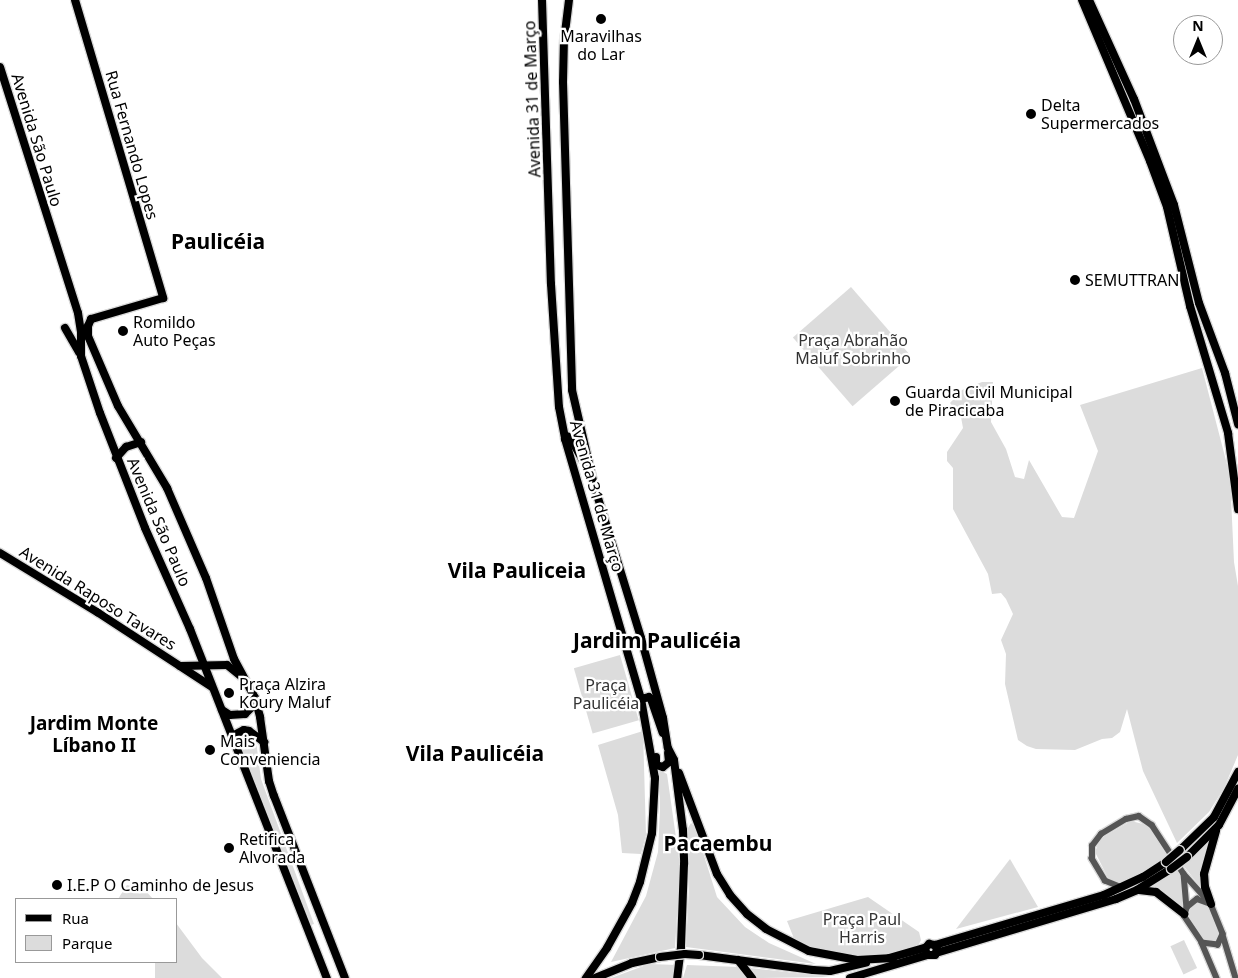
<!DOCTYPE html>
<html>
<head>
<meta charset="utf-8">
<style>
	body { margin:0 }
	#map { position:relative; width:1238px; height:978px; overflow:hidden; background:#fff; font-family:"Noto Sans",sans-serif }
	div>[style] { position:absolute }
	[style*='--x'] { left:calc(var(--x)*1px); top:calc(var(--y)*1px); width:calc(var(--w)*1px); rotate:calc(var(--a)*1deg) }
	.green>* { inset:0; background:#dcdcdc; transform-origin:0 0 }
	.roads { filter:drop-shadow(1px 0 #dbdbdb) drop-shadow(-1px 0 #dbdbdb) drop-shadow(0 1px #dbdbdb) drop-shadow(0 -1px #dbdbdb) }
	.minor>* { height:5.5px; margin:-2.75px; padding:0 2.75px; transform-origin:2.75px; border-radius:2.75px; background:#555 }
	.major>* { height:8px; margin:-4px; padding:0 4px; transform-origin:4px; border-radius:4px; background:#000 }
	.bridges { filter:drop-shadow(1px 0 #dbdbdb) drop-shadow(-1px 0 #dbdbdb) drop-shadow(0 1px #dbdbdb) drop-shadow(0 -1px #dbdbdb) }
	.major-bridge>* { height:8px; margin:-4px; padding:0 4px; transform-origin:4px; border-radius:4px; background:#000 }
	.dots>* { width:14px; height:14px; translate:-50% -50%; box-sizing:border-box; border:2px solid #fff; border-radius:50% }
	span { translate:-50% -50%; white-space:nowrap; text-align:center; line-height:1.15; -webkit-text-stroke:4.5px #fff; paint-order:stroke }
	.poi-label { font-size:16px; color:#000 }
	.left { translate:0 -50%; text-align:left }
	.street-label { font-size:16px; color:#000 }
	.park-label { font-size:16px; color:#333 }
	.quarter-label { font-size:19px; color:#000; font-weight:700 }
	.district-label { font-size:21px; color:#000; font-weight:700 }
	.legend { position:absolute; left:15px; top:898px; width:162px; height:65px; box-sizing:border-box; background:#fff; border:1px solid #999; margin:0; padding:6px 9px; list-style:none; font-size:15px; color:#000 }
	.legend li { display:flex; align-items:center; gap:10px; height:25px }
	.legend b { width:25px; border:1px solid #999 }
	.north { position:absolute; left:1173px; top:15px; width:50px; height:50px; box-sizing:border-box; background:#fff; border:1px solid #999; border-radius:50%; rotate:0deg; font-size:14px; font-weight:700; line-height:20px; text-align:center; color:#000 }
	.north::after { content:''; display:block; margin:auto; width:18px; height:22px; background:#000; clip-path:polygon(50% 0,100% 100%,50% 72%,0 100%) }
</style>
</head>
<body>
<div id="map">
	<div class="green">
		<div style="left:851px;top:287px;width:91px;height:77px;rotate:49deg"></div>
		<div style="clip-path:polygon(1202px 368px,1230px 476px,1234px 562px,1238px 586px,1238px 755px,1224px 788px,1209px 812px,1177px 843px,1143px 771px,1127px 709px,1120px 732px,1112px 738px,1102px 739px,1075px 750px,1036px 749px,1027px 746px,1018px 740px,1005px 684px,1006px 654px,1001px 640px,1013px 614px,1006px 599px,1001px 593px,992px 594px,988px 574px,953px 509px,953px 468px,947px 461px,947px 452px,963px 428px,961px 417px,950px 403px,962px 390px,982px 382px,993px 382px,991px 422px,1006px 449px,1015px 477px,1024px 479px,1029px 460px,1062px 517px,1074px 518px,1098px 451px,1080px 405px)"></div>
		<div style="left:620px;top:655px;width:68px;height:48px;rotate:74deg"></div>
		<div style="clip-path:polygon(643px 731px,646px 835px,641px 854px,622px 853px,618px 815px,598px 745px)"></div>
		<div style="clip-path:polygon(250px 735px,256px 741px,261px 779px,314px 924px,311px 925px,238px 739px)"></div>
		<div style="clip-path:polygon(659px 770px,667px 774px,680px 866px,675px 948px,611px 962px,646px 896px,658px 852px,660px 811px)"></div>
		<div style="clip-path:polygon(1131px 821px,1147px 825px,1169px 856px,1122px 885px,1108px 878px,1095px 852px,1100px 839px)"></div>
		<div style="clip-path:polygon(691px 823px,695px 827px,717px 897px,745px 927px,769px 943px,816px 964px,686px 947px,689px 884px,688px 828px)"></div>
		<div style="clip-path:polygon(1210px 838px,1200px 874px,1206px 894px,1182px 864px)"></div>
		<div style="clip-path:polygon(1010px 859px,1038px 907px,956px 929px)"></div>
		<div style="clip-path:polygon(1177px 868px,1182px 876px,1182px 909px,1159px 891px,1147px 887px)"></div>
		<div style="clip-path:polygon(127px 885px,145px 890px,153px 899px,118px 899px)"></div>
		<div style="clip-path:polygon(868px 897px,919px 932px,921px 940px,917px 948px,890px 955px,858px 957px,823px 952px,795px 941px,787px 921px)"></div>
		<div style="clip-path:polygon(1198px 902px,1208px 905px,1219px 933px,1219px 939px,1215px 943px,1203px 939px,1187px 914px,1193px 903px)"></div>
		<div style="clip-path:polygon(176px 923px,202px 958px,222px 978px,155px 978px,155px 962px,176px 962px)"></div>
		<div style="left:1184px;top:940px;width:31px;height:15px;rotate:65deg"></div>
		<div style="clip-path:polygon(649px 964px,677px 965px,673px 978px,611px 978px)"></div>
		<div style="clip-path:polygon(687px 965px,739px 967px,745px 971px,749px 978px,683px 978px)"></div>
		<div style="clip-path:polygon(750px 968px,831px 977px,756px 978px)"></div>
	</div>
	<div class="roads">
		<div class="minor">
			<div style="--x:1184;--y:874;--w:33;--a:85"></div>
			<div style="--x:1122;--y:888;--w:18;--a:-158"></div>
			<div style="--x:1105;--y:881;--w:26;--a:-121"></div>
			<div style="--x:1092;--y:859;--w:13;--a:-90"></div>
			<div style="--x:1092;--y:846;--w:15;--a:-53"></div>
			<div style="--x:1101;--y:834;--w:29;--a:-31"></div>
			<div style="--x:1126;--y:819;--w:13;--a:-13"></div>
			<div style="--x:1139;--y:816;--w:16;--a:35"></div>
			<div style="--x:1152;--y:825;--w:59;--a:56.9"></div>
			<div style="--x:1184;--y:874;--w:36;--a:48"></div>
			<div style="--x:1197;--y:899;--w:15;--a:20"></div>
			<div style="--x:1211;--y:904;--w:32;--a:68"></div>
			<div style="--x:1223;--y:934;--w:12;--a:114"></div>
			<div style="--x:1218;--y:945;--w:16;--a:-173"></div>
			<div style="--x:1202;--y:943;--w:32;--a:-124"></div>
			<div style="--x:1184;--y:916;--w:9;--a:-72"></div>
			<div style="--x:1187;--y:907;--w:13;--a:-39"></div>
			<div style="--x:1223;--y:935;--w:45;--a:73.2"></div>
			<div style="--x:1202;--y:943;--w:38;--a:67"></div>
		</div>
		<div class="major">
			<div style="--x:75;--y:0;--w:311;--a:73.5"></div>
			<div style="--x:163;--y:298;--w:75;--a:163.7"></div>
			<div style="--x:91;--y:319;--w:8;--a:113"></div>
			<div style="--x:88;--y:326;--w:10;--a:90"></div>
			<div style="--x:88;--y:336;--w:76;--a:66.8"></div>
			<div style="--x:118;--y:406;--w:96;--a:59.1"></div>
			<div style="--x:167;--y:488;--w:98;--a:66.6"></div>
			<div style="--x:206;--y:578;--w:86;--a:70.9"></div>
			<div style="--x:234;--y:659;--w:44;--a:61.7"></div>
			<div style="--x:255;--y:698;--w:20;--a:75"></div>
			<div style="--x:260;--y:717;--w:65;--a:82"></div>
			<div style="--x:269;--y:781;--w:16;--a:72"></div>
			<div style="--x:274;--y:796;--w:195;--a:68.7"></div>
			<div style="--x:542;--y:0;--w:284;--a:88.2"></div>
			<div style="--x:551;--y:284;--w:123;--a:86.3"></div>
			<div style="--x:559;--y:407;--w:33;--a:79"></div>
			<div style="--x:565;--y:439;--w:271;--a:73.7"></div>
			<div style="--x:641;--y:699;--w:80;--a:80"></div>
			<div style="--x:655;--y:778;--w:55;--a:93.1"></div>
			<div style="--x:652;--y:833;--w:50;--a:103.8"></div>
			<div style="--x:640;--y:882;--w:22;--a:111"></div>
			<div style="--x:632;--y:903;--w:51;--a:119.1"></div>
			<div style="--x:607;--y:948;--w:37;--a:125"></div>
			<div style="--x:569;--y:0;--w:38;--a:97"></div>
			<div style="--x:564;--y:38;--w:44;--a:91.3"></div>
			<div style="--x:563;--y:82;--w:308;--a:88.3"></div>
			<div style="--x:572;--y:390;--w:98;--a:77"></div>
			<div style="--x:594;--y:485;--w:160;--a:72.9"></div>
			<div style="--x:641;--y:638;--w:83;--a:74.6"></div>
			<div style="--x:663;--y:718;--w:30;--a:81"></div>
			<div style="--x:668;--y:748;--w:13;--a:63"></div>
			<div style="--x:674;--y:760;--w:71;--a:82.7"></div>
			<div style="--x:683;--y:830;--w:34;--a:88"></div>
			<div style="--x:684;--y:864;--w:83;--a:92.1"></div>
			<div style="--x:681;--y:947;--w:31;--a:97"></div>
			<div style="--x:1082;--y:0;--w:175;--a:67.1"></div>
			<div style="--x:1150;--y:161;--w:49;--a:69.7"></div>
			<div style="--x:1167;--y:207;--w:102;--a:76.9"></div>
			<div style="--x:1190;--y:306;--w:133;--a:73.3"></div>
			<div style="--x:1228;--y:433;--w:77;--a:82.5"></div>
			<div style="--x:1089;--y:0;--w:109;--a:65.6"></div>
			<div style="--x:1134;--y:99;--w:113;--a:69.3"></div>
			<div style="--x:1174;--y:205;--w:101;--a:75.7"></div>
			<div style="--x:1199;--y:303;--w:75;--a:69.6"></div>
			<div style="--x:1225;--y:373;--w:53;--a:75.7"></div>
			<div style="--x:0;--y:67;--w:258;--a:72.4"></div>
			<div style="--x:78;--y:313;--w:18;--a:81"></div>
			<div style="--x:81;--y:331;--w:25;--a:90"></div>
			<div style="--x:81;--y:356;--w:60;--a:71.6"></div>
			<div style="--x:100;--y:413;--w:123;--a:68.6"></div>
			<div style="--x:145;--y:528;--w:111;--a:66"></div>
			<div style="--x:190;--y:629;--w:375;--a:68.6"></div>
			<div style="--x:65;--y:328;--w:28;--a:60"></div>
			<div style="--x:565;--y:439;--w:4;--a:-34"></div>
			<div style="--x:568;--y:437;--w:4;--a:34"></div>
			<div style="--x:571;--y:439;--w:23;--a:61"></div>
			<div style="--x:582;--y:459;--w:5;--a:22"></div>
			<div style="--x:116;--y:458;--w:15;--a:-48"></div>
			<div style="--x:126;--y:447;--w:16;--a:-18"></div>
			<div style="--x:0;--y:553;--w:114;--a:31.3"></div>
			<div style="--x:97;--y:612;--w:137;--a:33.1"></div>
			<div style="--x:180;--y:666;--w:47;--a:-1.2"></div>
			<div style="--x:227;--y:665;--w:19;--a:39"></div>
			<div style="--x:641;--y:699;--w:8;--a:-14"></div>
			<div style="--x:649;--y:697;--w:3;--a:45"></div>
			<div style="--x:651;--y:699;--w:36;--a:71"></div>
			<div style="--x:222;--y:710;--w:9;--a:32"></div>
			<div style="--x:230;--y:715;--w:15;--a:-4"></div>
			<div style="--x:245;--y:714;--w:11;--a:-45"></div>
			<div style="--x:253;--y:706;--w:8;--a:-76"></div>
			<div style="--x:232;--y:736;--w:13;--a:-27"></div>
			<div style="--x:244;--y:730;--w:5;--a:11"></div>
			<div style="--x:249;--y:731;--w:19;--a:36"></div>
			<div style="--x:656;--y:757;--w:8;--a:90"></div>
			<div style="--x:656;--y:765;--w:7;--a:16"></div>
			<div style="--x:663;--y:767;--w:8;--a:-40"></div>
			<div style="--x:669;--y:762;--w:9;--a:-96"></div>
			<div style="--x:679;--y:773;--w:108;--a:69.4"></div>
			<div style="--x:717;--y:874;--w:25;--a:58"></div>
			<div style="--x:730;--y:895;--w:25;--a:48"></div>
			<div style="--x:747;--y:914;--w:24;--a:38"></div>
			<div style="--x:766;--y:929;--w:48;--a:27.1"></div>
			<div style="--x:809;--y:951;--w:49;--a:10.6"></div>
			<div style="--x:857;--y:960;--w:36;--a:-3"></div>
			<div style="--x:1180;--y:850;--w:47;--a:-44.1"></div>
			<div style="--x:1214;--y:817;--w:51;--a:-61.9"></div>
			<div style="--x:1187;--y:857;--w:45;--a:-45"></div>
			<div style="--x:1219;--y:825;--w:41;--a:-62.2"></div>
			<div style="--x:1139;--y:890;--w:17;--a:7"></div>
			<div style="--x:1156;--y:892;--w:36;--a:38"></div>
			<div style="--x:1211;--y:904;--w:18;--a:-109"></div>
			<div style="--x:1205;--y:887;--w:13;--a:-94"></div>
			<div style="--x:1204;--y:874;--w:45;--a:-74.4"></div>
			<div style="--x:935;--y:945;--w:4;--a:63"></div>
			<div style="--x:937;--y:949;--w:6;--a:108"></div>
			<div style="--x:935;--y:955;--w:8;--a:180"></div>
			<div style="--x:927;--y:955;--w:7;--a:-106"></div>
			<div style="--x:925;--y:948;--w:6;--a:-45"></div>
			<div style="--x:929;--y:944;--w:6;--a:9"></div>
			<div style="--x:935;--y:945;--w:176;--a:-16.5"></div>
			<div style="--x:1104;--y:895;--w:43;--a:-24.8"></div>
			<div style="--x:1143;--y:877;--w:27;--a:-33"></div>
			<div style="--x:936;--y:953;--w:188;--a:-16.7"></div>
			<div style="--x:1116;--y:899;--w:23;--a:-23"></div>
			<div style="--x:1137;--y:890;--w:40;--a:-32"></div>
			<div style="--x:699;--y:955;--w:115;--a:7.5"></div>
			<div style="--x:813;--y:970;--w:17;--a:3"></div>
			<div style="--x:830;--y:971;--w:37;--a:-13"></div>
			<div style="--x:889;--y:958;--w:37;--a:-16"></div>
			<div style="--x:738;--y:960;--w:23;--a:52"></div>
			<div style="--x:595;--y:978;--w:40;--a:-22"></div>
			<div style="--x:632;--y:963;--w:29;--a:-12"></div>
			<div style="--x:850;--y:978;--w:80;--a:-16.6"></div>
		</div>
	</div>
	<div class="bridges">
		<div class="major-bridge">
			<div style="--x:1166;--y:862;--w:18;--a:-41"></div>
			<div style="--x:1171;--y:869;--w:20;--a:-37"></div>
			<div style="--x:660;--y:957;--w:25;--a:-7"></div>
			<div style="--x:685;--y:954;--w:14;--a:4"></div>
		</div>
	</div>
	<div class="dots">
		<div style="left:601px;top:19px;background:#000"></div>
		<div style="left:1031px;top:114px;background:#000"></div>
		<div style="left:1075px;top:280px;background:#000"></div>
		<div style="left:123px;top:331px;background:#000"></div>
		<div style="left:895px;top:401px;background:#000"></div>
		<div style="left:229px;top:693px;background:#000"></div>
		<div style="left:210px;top:750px;background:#000"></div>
		<div style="left:229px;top:848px;background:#000"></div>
		<div style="left:57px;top:885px;background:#000"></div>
	</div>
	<div class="poi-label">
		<span style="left:601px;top:45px">Maravilhas<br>do Lar</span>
		<span class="left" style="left:1041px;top:114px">Delta<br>Supermercados</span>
		<span class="left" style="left:1085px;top:280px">SEMUTTRAN</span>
		<span class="left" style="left:133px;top:331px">Romildo<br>Auto Peças</span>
		<span class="left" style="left:905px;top:401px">Guarda Civil Municipal<br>de Piracicaba</span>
		<span class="left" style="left:239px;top:693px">Praça Alzira<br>Koury Maluf</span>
		<span class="left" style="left:220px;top:750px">Mais<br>Conveniencia</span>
		<span class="left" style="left:239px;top:848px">Retifica<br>Alvorada</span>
		<span class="left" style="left:67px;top:885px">I.E.P O Caminho de Jesus</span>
	</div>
	<div class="street-label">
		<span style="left:532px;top:99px;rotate:-92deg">Avenida 31 de Março</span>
		<span style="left:37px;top:140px;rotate:73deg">Avenida São Paulo</span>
		<span style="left:132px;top:145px;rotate:74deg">Rua Fernando Lopes</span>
		<span style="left:597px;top:496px;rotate:74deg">Avenida 31 de Março</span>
		<span style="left:159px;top:522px;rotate:67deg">Avenida São Paulo</span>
		<span style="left:98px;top:598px;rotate:32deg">Avenida Raposo Tavares</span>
	</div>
	<div class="park-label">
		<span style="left:853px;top:349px">Praça Abrahão<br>Maluf Sobrinho</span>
		<span style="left:606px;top:694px">Praça<br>Paulicéia</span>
		<span style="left:862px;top:928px">Praça Paul<br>Harris</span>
	</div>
	<div class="quarter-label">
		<span style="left:94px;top:735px">Jardim Monte<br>Líbano II</span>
	</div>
	<div class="district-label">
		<span style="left:218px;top:241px">Paulicéia</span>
		<span style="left:517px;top:570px">Vila Pauliceia</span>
		<span style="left:657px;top:640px">Jardim Paulicéia</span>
		<span style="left:475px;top:753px">Vila Paulicéia</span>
		<span style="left:718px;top:843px">Pacaembu</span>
	</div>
	<ul class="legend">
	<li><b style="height:6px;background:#000"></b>Rua</li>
	<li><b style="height:14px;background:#dcdcdc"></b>Parque</li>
	</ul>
	<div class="north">N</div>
</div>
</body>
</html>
